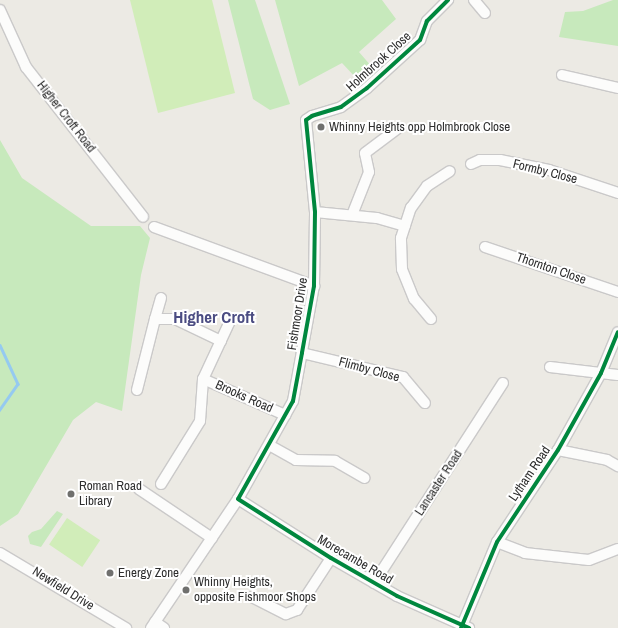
<!DOCTYPE html>
<html>
<head>
<meta charset="utf-8">
<style>
	body { margin:0 }
	#map { position:relative; width:618px; height:628px; overflow:hidden; background:#eceae4; font-family:"Archivo Narrow",sans-serif }
	div>[style] { position:absolute }
	[style*='--x'] { left:calc(var(--x)*1px); top:calc(var(--y)*1px); width:calc(var(--w)*1px); rotate:calc(var(--a)*1deg) }
	.green>* { inset:0; background:#c7e9bc }
	.pitch>* { inset:0; background:#d1edb9; transform-origin:0 0 }
	.stream>* { height:2.5px; margin:-1.25px; padding:0 1.25px; transform-origin:1.25px; border-radius:1.25px; background:#95caf0 }
	.roads { filter:drop-shadow(1px 0 #cac9c9) drop-shadow(-1px 0 #cac9c9) drop-shadow(0 1px #cac9c9) drop-shadow(0 -1px #cac9c9) }
	.minor>* { height:10px; margin:-5px; padding:0 5px; transform-origin:5px; border-radius:5px; background:#fcfcfb }
	.cycleway>* { height:4px; margin:-2px; padding:0 2px; transform-origin:2px; border-radius:2px; background:#00873e }
	.dots>* { width:11px; height:11px; translate:-50% -50%; box-sizing:border-box; border:2px solid #fff; border-radius:50% }
	span { translate:-50% -50%; white-space:nowrap; text-align:center; line-height:1.15; -webkit-text-stroke:4px #fff; paint-order:stroke }
	.street-label { font-size:13px; color:#2e2e2e }
	.poi-label { font-size:13px; color:#2e2e2e }
	.left { translate:0 -50%; text-align:left }
	.district-label { font-size:17px; color:#4b4c82; font-weight:700 }
</style>
</head>
<body>
<div id="map">
	<div class="green">
		<div style="clip-path:polygon(228px 0,255px 0,290px 104px,270px 110px,253px 99px)"></div>
		<div style="clip-path:polygon(275px 0,382px 0,396px 19px,359px 52px,372px 67px,357px 79px,342px 63px,299px 86px)"></div>
		<div style="clip-path:polygon(613px 0,618px 0,618px 46px,559px 37px,565px 12px,583px 11px)"></div>
		<div style="clip-path:polygon(0 140px,22px 178px,91px 226px,140px 226px,150px 238px,141px 275px,122px 411px,96px 402px,73px 420px,18px 514px,0 526px)"></div>
		<div style="clip-path:polygon(57px 511px,63px 514px,41px 547px,30px 544px,28px 536px,32px 532px,41px 529px)"></div>
	</div>
	<div class="pitch">
		<div style="clip-path:polygon(130px 0,212px 0,235px 93px,158px 113px)"></div>
		<div style="left:67px;top:518px;width:40px;height:32px;rotate:34deg"></div>
	</div>
	<div class="stream">
		<div style="--x:0;--y:345;--w:43;--a:65.2"></div>
		<div style="--x:18;--y:384;--w:32;--a:125"></div>
	</div>
	<div class="roads">
		<div class="minor">
			<div style="--x:474;--y:0;--w:17;--a:50"></div>
			<div style="--x:0;--y:10;--w:63;--a:65.5"></div>
			<div style="--x:26;--y:67;--w:190;--a:52"></div>
			<div style="--x:562;--y:75;--w:57;--a:13.1"></div>
			<div style="--x:471;--y:164;--w:10;--a:-24"></div>
			<div style="--x:480;--y:160;--w:20;--a:0"></div>
			<div style="--x:500;--y:160;--w:50;--a:11.5"></div>
			<div style="--x:549;--y:170;--w:73;--a:18.4"></div>
			<div style="--x:315;--y:212;--w:62;--a:5.5"></div>
			<div style="--x:377;--y:218;--w:29;--a:16"></div>
			<div style="--x:352;--y:215;--w:46;--a:-68.4"></div>
			<div style="--x:369;--y:172;--w:19;--a:-102"></div>
			<div style="--x:365;--y:153;--w:40;--a:-37"></div>
			<div style="--x:154;--y:227;--w:171;--a:20.2"></div>
			<div style="--x:485;--y:247;--w:140;--a:18.7"></div>
			<div style="--x:161;--y:298;--w:22;--a:106"></div>
			<div style="--x:155;--y:319;--w:20;--a:0"></div>
			<div style="--x:175;--y:319;--w:51;--a:25.6"></div>
			<div style="--x:231;--y:319;--w:66;--a:115"></div>
			<div style="--x:203;--y:379;--w:90;--a:23.7"></div>
			<div style="--x:431;--y:319;--w:26;--a:-130"></div>
			<div style="--x:414;--y:299;--w:32;--a:-112"></div>
			<div style="--x:402;--y:269;--w:31;--a:-92"></div>
			<div style="--x:401;--y:238;--w:32;--a:-72"></div>
			<div style="--x:411;--y:208;--w:27;--a:-54"></div>
			<div style="--x:427;--y:186;--w:27;--a:-33"></div>
			<div style="--x:302;--y:353;--w:104;--a:13.4"></div>
			<div style="--x:403;--y:377;--w:34;--a:50"></div>
			<div style="--x:550;--y:367;--w:68;--a:6.7"></div>
			<div style="--x:137;--y:390;--w:73;--a:-75.8"></div>
			<div style="--x:269;--y:445;--w:31;--a:29"></div>
			<div style="--x:296;--y:460;--w:39;--a:1"></div>
			<div style="--x:335;--y:461;--w:34;--a:30"></div>
			<div style="--x:558;--y:450;--w:50;--a:11.5"></div>
			<div style="--x:607;--y:460;--w:13;--a:29"></div>
			<div style="--x:161;--y:484;--w:74;--a:-58.2"></div>
			<div style="--x:200;--y:421;--w:42;--a:-85.9"></div>
			<div style="--x:139;--y:489;--w:88;--a:33.9"></div>
			<div style="--x:238;--y:499;--w:110;--a:32.4"></div>
			<div style="--x:331;--y:558;--w:76;--a:29.9"></div>
			<div style="--x:397;--y:596;--w:79;--a:24"></div>
			<div style="--x:497;--y:542;--w:30;--a:21"></div>
			<div style="--x:525;--y:553;--w:64;--a:6.2"></div>
			<div style="--x:589;--y:560;--w:31;--a:-21"></div>
			<div style="--x:0;--y:553;--w:147;--a:30.8"></div>
			<div style="--x:374;--y:583;--w:238;--a:-57.2"></div>
			<div style="--x:252;--y:597;--w:38;--a:27"></div>
			<div style="--x:286;--y:614;--w:12;--a:-20"></div>
			<div style="--x:297;--y:610;--w:62;--a:-56.8"></div>
			<div style="--x:155;--y:622;--w:11;--a:34"></div>
			<div style="--x:151;--y:628;--w:156;--a:-56"></div>
			<div style="--x:238;--y:499;--w:112;--a:-60.7"></div>
			<div style="--x:293;--y:401;--w:117;--a:-79.7"></div>
			<div style="--x:314;--y:286;--w:74;--a:-89.2"></div>
			<div style="--x:315;--y:212;--w:92;--a:-95.6"></div>
			<div style="--x:306;--y:120;--w:7;--a:-34"></div>
			<div style="--x:312;--y:116;--w:30;--a:-17"></div>
			<div style="--x:341;--y:107;--w:32;--a:-36"></div>
			<div style="--x:367;--y:88;--w:72;--a:-42.2"></div>
			<div style="--x:420;--y:40;--w:20;--a:-70"></div>
			<div style="--x:427;--y:21;--w:30;--a:-45"></div>
			<div style="--x:461;--y:628;--w:93;--a:-67.3"></div>
			<div style="--x:497;--y:542;--w:110;--a:-56.5"></div>
			<div style="--x:558;--y:450;--w:88;--a:-60.8"></div>
			<div style="--x:601;--y:373;--w:44;--a:-67.5"></div>
		</div>
	</div>
	<div class="cycleway">
		<div style="--x:448;--y:0;--w:30;--a:135"></div>
		<div style="--x:427;--y:21;--w:20;--a:110"></div>
		<div style="--x:420;--y:40;--w:72;--a:137.8"></div>
		<div style="--x:367;--y:88;--w:32;--a:144"></div>
		<div style="--x:341;--y:107;--w:30;--a:163"></div>
		<div style="--x:312;--y:116;--w:7;--a:146"></div>
		<div style="--x:306;--y:120;--w:92;--a:84.4"></div>
		<div style="--x:315;--y:212;--w:74;--a:90.8"></div>
		<div style="--x:314;--y:286;--w:68;--a:100.2"></div>
		<div style="--x:302;--y:353;--w:49;--a:100.6"></div>
		<div style="--x:293;--y:401;--w:112;--a:119.3"></div>
		<div style="--x:238;--y:499;--w:110;--a:32.4"></div>
		<div style="--x:331;--y:558;--w:76;--a:29.9"></div>
		<div style="--x:397;--y:596;--w:79;--a:24"></div>
		<div style="--x:461;--y:628;--w:93;--a:-67.3"></div>
		<div style="--x:497;--y:542;--w:110;--a:-56.5"></div>
		<div style="--x:558;--y:450;--w:88;--a:-60.8"></div>
		<div style="--x:601;--y:373;--w:44;--a:-67.5"></div>
	</div>
	<div class="dots">
		<div style="left:321px;top:127px;background:#70706e"></div>
		<div style="left:71px;top:494px;background:#70706e"></div>
		<div style="left:110px;top:573px;background:#70706e"></div>
		<div style="left:186px;top:590px;background:#70706e"></div>
	</div>
	<div class="street-label">
		<span style="left:379px;top:62px;rotate:-42deg">Holmbrook Close</span>
		<span style="left:66px;top:117px;rotate:52deg">Higher Croft Road</span>
		<span style="left:545px;top:172px;rotate:14deg">Formby Close</span>
		<span style="left:551px;top:269px;rotate:19deg">Thornton Close</span>
		<span style="left:298px;top:314px;rotate:-81deg">Fishmoor Drive</span>
		<span style="left:369px;top:370px;rotate:15deg">Flimby Close</span>
		<span style="left:244px;top:397px;rotate:24deg">Brooks Road</span>
		<span style="left:530px;top:474px;rotate:-56deg">Lytham Road</span>
		<span style="left:439px;top:483px;rotate:-57deg">Lancaster Road</span>
		<span style="left:355px;top:560px;rotate:30deg">Morecambe Road</span>
		<span style="left:63px;top:589px;rotate:32deg">Newfield Drive</span>
	</div>
	<div class="poi-label">
		<span class="left" style="left:329px;top:127px">Whinny Heights opp Holmbrook Close</span>
		<span class="left" style="left:79px;top:494px">Roman Road<br>Library</span>
		<span class="left" style="left:118px;top:573px">Energy Zone</span>
		<span class="left" style="left:194px;top:590px">Whinny Heights,<br>opposite Fishmoor Shops</span>
	</div>
	<div class="district-label">
		<span style="left:214px;top:317px">Higher Croft</span>
	</div>
</div>
</body>
</html>
